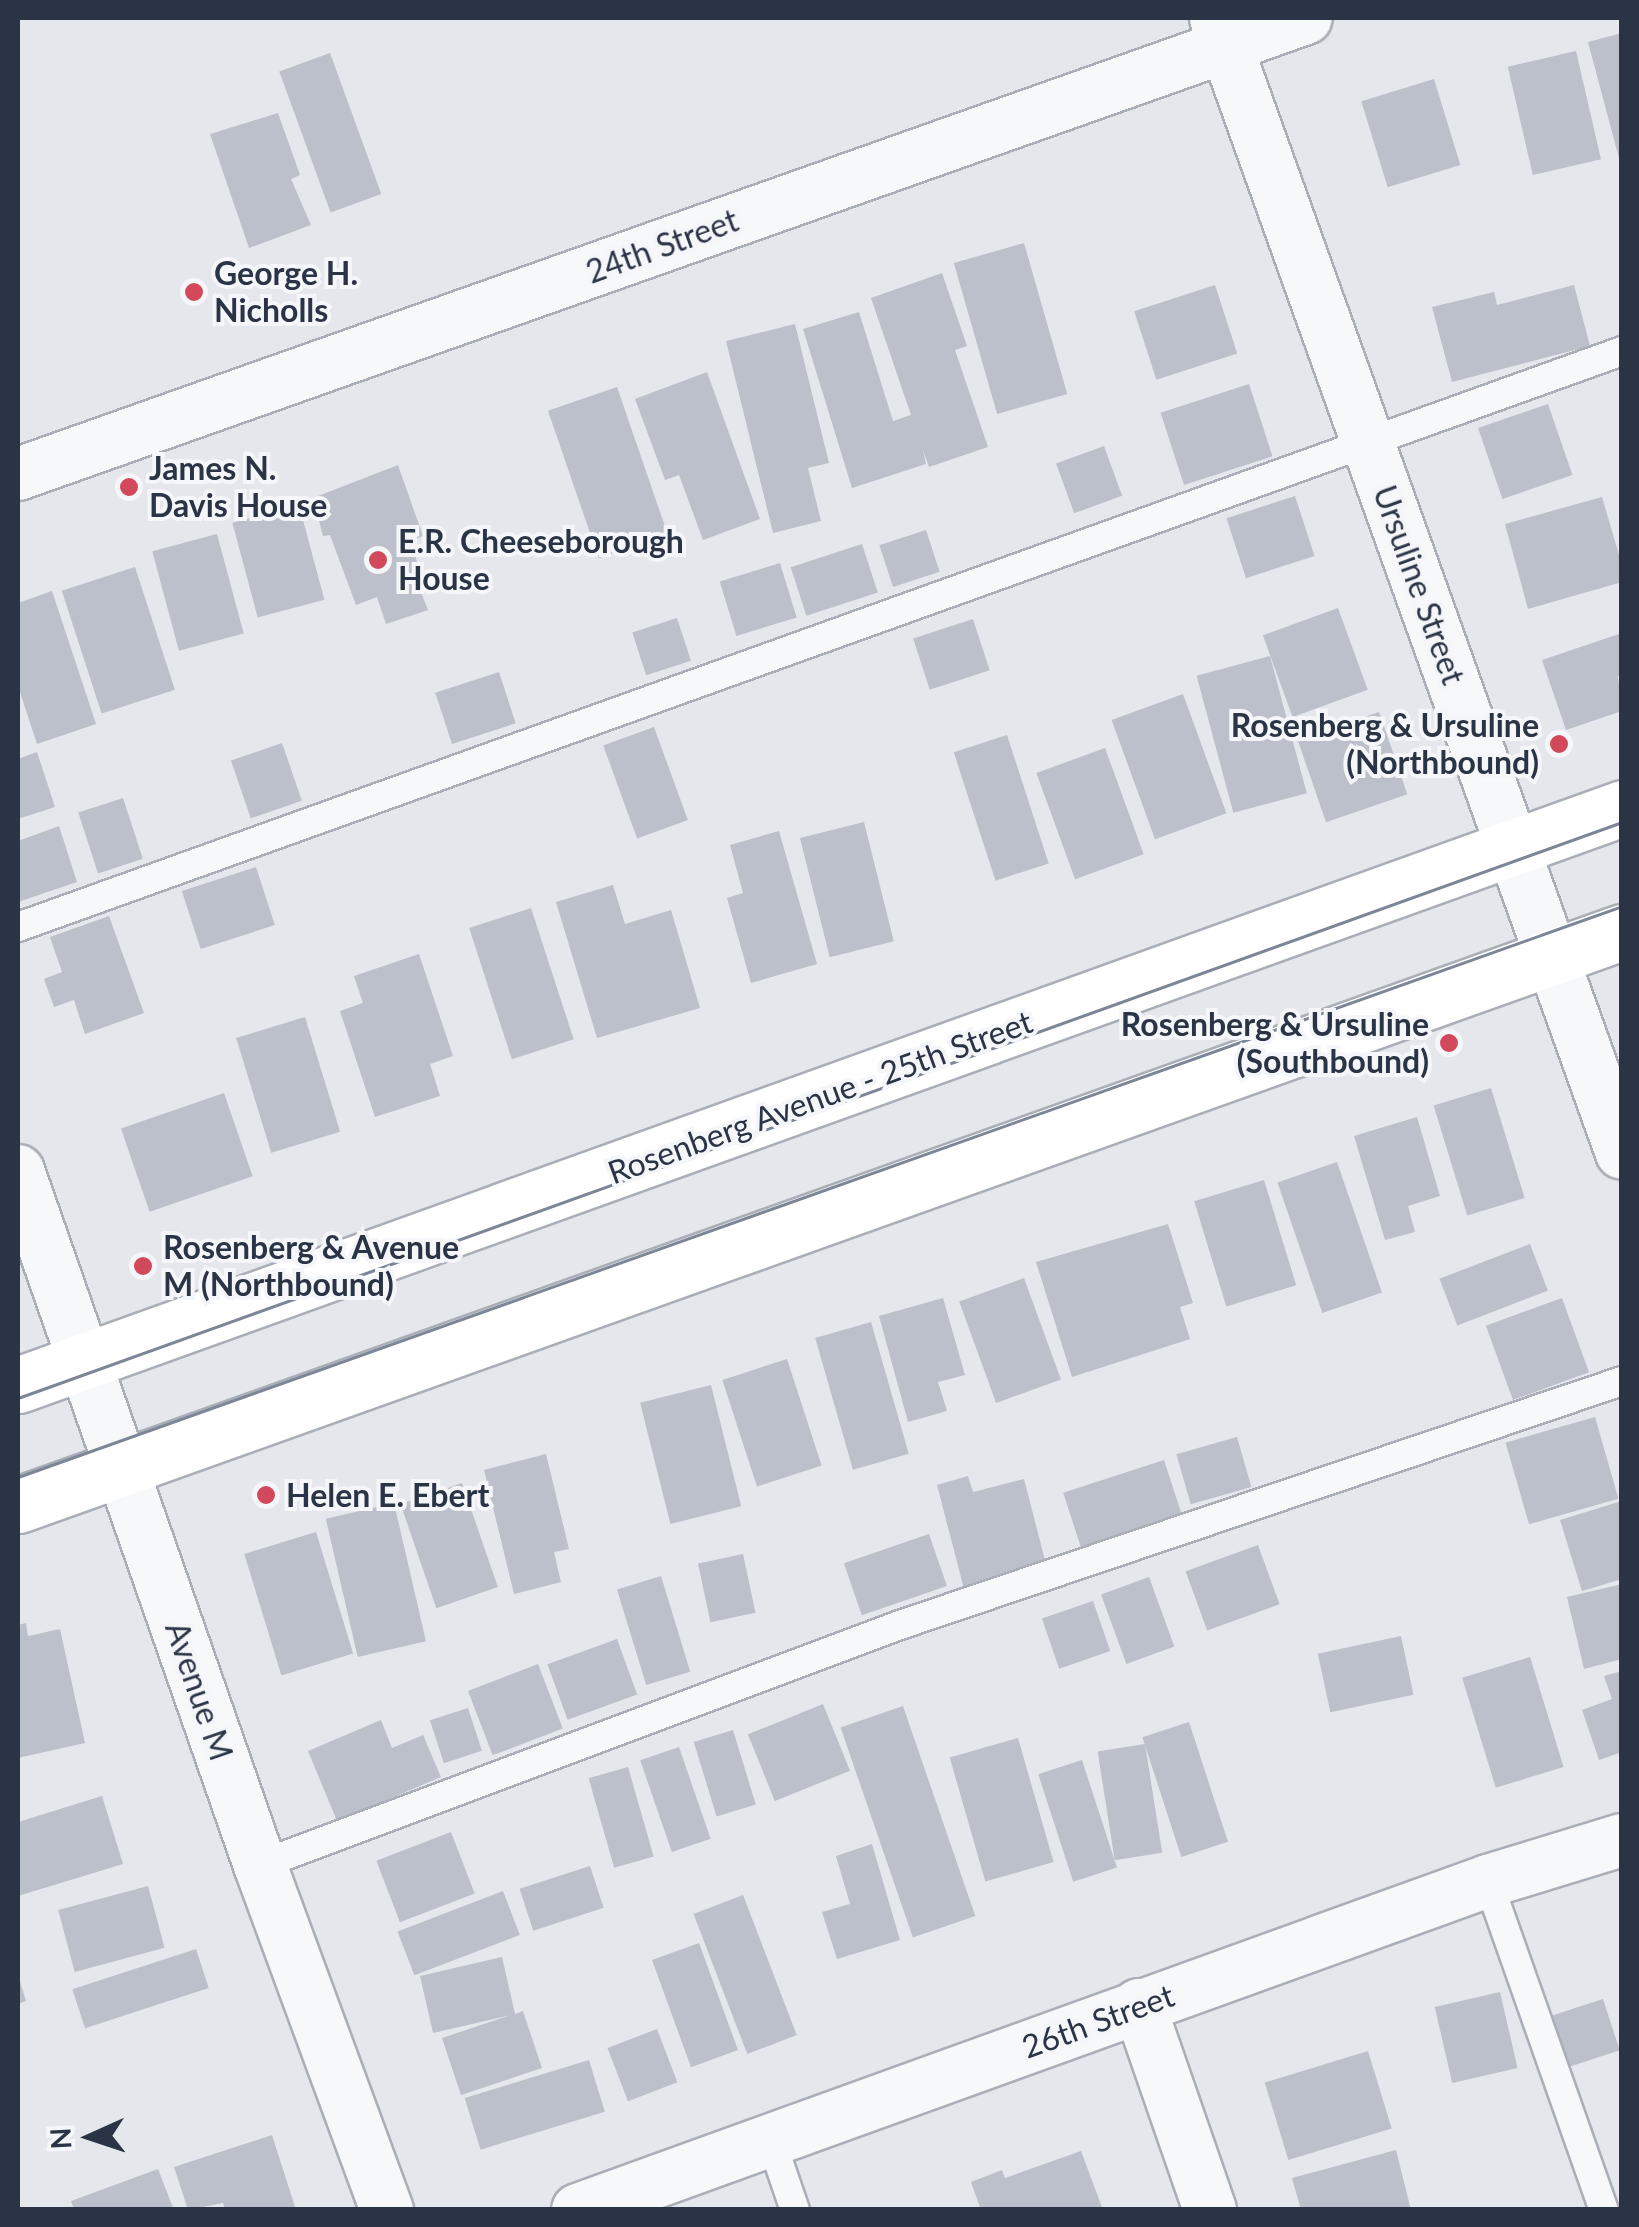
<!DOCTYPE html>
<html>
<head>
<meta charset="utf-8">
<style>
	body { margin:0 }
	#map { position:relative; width:1639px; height:2227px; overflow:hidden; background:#e4e7ec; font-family:Lato,sans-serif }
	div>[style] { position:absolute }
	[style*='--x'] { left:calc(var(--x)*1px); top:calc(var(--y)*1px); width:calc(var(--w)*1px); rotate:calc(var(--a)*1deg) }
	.building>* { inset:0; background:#bbc0ca; transform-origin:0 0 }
	.roads { filter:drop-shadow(2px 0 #a9aeb7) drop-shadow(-2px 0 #a9aeb7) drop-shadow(0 2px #a9aeb7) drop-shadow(0 -2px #a9aeb7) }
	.service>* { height:28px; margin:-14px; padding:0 14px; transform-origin:14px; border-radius:14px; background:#f7f8fa }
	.minor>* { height:52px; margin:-26px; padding:0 26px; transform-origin:26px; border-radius:26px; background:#f7f8fa }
	.primary>* { height:55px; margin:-27.5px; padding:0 27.5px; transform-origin:27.5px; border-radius:27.5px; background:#fff }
	.tram>* { height:2.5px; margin:-1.25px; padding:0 1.25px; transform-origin:1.25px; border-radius:1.25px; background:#7d8696 }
	.dots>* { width:28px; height:28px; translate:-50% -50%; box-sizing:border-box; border:5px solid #f4f6f9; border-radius:50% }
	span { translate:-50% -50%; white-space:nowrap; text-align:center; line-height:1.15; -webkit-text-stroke:8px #f4f6f9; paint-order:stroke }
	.street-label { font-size:32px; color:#2b3445 }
	.poi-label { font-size:32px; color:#2b3445; font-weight:700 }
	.left { translate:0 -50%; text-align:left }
	.right { translate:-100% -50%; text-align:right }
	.frame { position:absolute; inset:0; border:20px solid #2b3445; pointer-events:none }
	.north { position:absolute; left:40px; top:2087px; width:100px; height:100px; -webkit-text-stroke:8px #f4f6f9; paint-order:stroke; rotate:267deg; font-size:28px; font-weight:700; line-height:40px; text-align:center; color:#2b3445 }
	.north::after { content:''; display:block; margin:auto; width:35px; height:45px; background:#2b3445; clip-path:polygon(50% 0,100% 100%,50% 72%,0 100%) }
</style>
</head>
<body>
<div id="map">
	<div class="building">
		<div style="clip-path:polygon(1622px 33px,1622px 162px,1620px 162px,1588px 42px)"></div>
		<div style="left:1576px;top:51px;width:111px;height:70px;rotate:77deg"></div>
		<div style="left:330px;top:53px;width:150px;height:54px;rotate:70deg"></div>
		<div style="left:1434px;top:79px;width:90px;height:76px;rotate:73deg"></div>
		<div style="clip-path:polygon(278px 113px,300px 175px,291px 179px,311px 225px,249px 248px,210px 134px)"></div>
		<div style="left:1024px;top:243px;width:157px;height:73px;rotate:74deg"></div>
		<div style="clip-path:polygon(942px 273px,967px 346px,955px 350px,988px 447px,929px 467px,923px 450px,926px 464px,852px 488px,803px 329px,859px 312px,893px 421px,911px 415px,871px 298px)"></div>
		<div style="left:1215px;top:285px;width:72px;height:85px;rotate:72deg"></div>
		<div style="clip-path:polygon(1574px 285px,1590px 346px,1452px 382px,1432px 307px,1494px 292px,1497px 305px)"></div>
		<div style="clip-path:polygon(795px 324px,829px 463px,808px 468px,821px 521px,773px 533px,726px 341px)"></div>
		<div style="clip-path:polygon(707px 372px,760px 519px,703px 540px,679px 475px,665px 480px,635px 399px)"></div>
		<div style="left:1249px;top:384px;width:76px;height:93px;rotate:72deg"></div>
		<div style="left:617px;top:387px;width:156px;height:73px;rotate:71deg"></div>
		<div style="left:1548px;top:404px;width:75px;height:74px;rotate:71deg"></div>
		<div style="left:1104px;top:446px;width:53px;height:51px;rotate:70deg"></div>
		<div style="clip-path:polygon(398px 465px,423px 536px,411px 541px,422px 579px,417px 582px,428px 610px,386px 624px,377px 597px,356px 605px,330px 535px,323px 536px,313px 498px)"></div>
		<div style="left:1295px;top:496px;width:63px;height:72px;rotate:72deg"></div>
		<div style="clip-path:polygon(1602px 497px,1622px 565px,1622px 582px,1528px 609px,1505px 524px)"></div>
		<div style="left:299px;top:505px;width:98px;height:69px;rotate:75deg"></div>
		<div style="left:926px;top:530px;width:44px;height:49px;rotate:72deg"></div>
		<div style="left:217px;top:534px;width:103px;height:67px;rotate:75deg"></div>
		<div style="left:862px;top:544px;width:51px;height:75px;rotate:72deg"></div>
		<div style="left:780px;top:563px;width:57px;height:63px;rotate:73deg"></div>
		<div style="left:135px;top:567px;width:129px;height:77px;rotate:72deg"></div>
		<div style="clip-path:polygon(52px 591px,96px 724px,37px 744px,18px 686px,18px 603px)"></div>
		<div style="left:1338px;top:608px;width:87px;height:80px;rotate:70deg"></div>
		<div style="left:677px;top:618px;width:45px;height:47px;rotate:72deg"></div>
		<div style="left:973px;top:619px;width:54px;height:63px;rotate:72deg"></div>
		<div style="clip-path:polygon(1622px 633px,1622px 675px,1618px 676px,1622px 711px,1566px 730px,1542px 660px)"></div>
		<div style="left:1270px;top:656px;width:142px;height:76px;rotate:75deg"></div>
		<div style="left:499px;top:672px;width:54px;height:67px;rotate:72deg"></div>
		<div style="left:1183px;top:694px;width:127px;height:76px;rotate:70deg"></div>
		<div style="left:1379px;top:712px;width:87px;height:86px;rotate:71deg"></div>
		<div style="left:654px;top:727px;width:99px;height:54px;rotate:70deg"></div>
		<div style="left:1007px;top:735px;width:135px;height:56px;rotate:72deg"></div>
		<div style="left:282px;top:743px;width:61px;height:54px;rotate:71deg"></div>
		<div style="left:1105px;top:748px;width:113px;height:73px;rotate:70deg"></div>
		<div style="clip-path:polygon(37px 752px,55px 807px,18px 819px,18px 759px)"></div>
		<div style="left:123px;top:798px;width:64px;height:47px;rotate:72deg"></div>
		<div style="left:864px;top:822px;width:123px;height:66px;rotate:76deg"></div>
		<div style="clip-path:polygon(59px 826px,77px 882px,18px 902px,18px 841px)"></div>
		<div style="clip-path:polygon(779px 831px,817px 964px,751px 983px,727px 898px,743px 893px,730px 845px)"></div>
		<div style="left:256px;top:867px;width:61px;height:78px;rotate:72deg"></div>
		<div style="clip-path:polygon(613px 885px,625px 924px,671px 910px,700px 1008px,597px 1038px,556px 902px)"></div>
		<div style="left:531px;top:908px;width:138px;height:65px;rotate:72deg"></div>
		<div style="clip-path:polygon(109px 916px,144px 1013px,85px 1034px,74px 1000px,54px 1007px,44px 979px,62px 972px,50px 937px)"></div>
		<div style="clip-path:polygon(419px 954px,453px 1056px,430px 1064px,440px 1096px,375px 1117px,340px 1011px,363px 1003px,354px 976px)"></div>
		<div style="left:305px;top:1017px;width:120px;height:72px;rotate:73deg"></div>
		<div style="left:1491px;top:1088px;width:115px;height:60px;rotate:73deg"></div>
		<div style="left:224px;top:1093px;width:88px;height:109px;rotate:71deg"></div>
		<div style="clip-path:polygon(1417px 1117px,1440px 1196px,1408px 1206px,1415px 1232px,1385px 1240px,1354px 1136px)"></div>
		<div style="left:1337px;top:1162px;width:138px;height:63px;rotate:71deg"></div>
		<div style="left:1264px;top:1180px;width:110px;height:73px;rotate:73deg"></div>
		<div style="clip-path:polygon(1168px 1224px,1193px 1303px,1180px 1307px,1190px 1339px,1072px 1377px,1036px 1262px)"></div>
		<div style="left:1530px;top:1244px;width:50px;height:97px;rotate:69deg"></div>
		<div style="left:1024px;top:1278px;width:108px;height:69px;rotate:70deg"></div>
		<div style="clip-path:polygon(943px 1298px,965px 1375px,938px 1382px,947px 1411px,908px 1422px,879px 1316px)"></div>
		<div style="left:1562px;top:1298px;width:79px;height:81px;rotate:70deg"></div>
		<div style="left:871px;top:1322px;width:137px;height:58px;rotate:74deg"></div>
		<div style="left:787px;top:1359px;width:112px;height:68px;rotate:72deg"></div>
		<div style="left:711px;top:1385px;width:125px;height:73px;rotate:76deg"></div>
		<div style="left:1595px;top:1417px;width:85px;height:93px;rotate:74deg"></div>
		<div style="left:1237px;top:1437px;width:52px;height:63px;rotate:74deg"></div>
		<div style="clip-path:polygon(546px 1454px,569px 1549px,554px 1552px,561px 1582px,514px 1594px,484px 1470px)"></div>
		<div style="left:1164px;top:1460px;width:60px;height:106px;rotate:72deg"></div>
		<div style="clip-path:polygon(968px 1476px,973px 1492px,1024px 1479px,1047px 1568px,964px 1589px,937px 1485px)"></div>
		<div style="left:462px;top:1483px;width:110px;height:65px;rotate:71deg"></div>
		<div style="clip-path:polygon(1622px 1501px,1622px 1579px,1582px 1591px,1560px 1520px)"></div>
		<div style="left:394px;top:1503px;width:142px;height:70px;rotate:77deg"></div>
		<div style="left:316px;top:1532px;width:127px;height:75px;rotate:73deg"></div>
		<div style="left:929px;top:1534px;width:55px;height:90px;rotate:71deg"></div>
		<div style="left:1258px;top:1545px;width:63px;height:77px;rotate:70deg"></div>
		<div style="left:743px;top:1554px;width:60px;height:46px;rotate:78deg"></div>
		<div style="left:661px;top:1576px;width:100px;height:46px;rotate:73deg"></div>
		<div style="left:1149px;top:1577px;width:74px;height:51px;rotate:70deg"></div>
		<div style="clip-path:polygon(1622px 1584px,1622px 1659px,1584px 1669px,1567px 1597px)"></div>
		<div style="left:1093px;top:1601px;width:53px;height:54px;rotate:71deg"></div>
		<div style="clip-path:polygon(26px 1623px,28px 1636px,60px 1629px,85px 1743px,18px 1758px,18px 1625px)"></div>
		<div style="left:1401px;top:1636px;width:60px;height:85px;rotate:78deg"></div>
		<div style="left:617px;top:1639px;width:59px;height:74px;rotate:70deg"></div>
		<div style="left:1530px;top:1657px;width:115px;height:71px;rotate:73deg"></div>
		<div style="left:538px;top:1664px;width:69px;height:75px;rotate:69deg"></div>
		<div style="clip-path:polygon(1622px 1671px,1622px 1752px,1599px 1760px,1582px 1710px,1612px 1699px,1604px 1676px)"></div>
		<div style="left:823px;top:1704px;width:72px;height:81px;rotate:68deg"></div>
		<div style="left:903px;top:1706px;width:222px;height:66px;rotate:71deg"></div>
		<div style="left:468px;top:1708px;width:45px;height:40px;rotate:72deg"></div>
		<div style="clip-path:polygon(381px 1720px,392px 1748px,423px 1735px,441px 1777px,337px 1821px,308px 1751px)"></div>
		<div style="left:1189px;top:1722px;width:126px;height:49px;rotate:72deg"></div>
		<div style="left:733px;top:1730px;width:78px;height:41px;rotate:73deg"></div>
		<div style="left:1018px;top:1738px;width:129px;height:71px;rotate:74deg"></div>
		<div style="left:1145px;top:1744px;width:110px;height:48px;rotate:81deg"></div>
		<div style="left:679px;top:1747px;width:97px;height:41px;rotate:71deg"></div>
		<div style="left:1082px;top:1760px;width:113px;height:46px;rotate:72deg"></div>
		<div style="left:628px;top:1767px;width:93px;height:41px;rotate:74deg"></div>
		<div style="clip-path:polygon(102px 1796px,123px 1864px,18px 1896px,18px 1822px)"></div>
		<div style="left:451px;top:1832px;width:66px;height:80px;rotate:69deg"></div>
		<div style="clip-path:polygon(872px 1844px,900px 1940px,837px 1959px,822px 1912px,850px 1904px,836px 1856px)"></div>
		<div style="left:590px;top:1866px;width:44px;height:74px;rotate:72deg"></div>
		<div style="left:148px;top:1886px;width:64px;height:93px;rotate:75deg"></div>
		<div style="left:503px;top:1891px;width:47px;height:113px;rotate:69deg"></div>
		<div style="left:743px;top:1895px;width:150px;height:53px;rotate:69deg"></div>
		<div style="left:699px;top:1943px;width:114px;height:50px;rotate:70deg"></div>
		<div style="left:196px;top:1949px;width:41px;height:130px;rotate:72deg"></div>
		<div style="clip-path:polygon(502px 1957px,515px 2014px,523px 2011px,542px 2068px,461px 2095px,442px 2038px,511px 2015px,433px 2033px,420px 1976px)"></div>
		<div style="clip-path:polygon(18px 1975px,26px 2001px,18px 2004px)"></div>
		<div style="left:1500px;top:1992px;width:78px;height:67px;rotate:77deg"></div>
		<div style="left:1603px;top:1999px;width:54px;height:60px;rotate:72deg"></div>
		<div style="left:657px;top:2029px;width:57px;height:53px;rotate:69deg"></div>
		<div style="left:1368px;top:2051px;width:81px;height:108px;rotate:73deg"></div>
		<div style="left:589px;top:2060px;width:54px;height:130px;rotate:73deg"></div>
		<div style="clip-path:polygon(272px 2135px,296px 2210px,225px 2210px,223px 2203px,188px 2210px,174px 2167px)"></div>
		<div style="clip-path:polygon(1396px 2150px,1411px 2210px,1301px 2210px,1292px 2178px)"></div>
		<div style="clip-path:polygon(1081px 2151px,1103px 2210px,981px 2210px,971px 2182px,1002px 2170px,1005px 2178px)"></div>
		<div style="clip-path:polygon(158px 2169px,174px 2210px,74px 2210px,71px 2201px)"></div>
	</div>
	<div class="roads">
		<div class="service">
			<div style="--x:18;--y:927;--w:1704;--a:-19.75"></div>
			<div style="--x:260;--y:1865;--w:684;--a:-20.56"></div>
			<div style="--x:900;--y:1625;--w:762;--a:-18.67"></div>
			<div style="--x:1488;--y:1881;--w:349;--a:70.6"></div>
			<div style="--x:771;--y:2140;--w:74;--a:71.1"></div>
		</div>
		<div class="minor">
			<div style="--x:1216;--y:18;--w:1205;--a:70.32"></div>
			<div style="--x:18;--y:474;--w:1366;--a:-19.5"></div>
			<div style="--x:18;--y:1171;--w:735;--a:70.78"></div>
			<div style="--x:260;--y:1865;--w:368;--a:69.8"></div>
			<div style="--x:1139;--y:2005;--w:217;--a:70.9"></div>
			<div style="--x:578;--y:2210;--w:968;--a:-19.88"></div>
			<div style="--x:1488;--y:1881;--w:140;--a:-17"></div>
		</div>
		<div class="primary">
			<div style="--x:18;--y:1385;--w:1705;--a:-19.78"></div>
			<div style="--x:18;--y:1505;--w:1703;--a:-19.66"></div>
		</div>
	</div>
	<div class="tram">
		<div style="--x:18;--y:1398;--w:1704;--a:-19.75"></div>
		<div style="--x:18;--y:1477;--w:1703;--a:-19.59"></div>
	</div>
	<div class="dots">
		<div style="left:194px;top:292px;background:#d1495b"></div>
		<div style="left:129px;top:487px;background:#d1495b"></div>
		<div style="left:378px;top:560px;background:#d1495b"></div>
		<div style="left:1559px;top:744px;background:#d1495b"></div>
		<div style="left:1449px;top:1043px;background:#d1495b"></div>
		<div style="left:143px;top:1266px;background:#d1495b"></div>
		<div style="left:266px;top:1495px;background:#d1495b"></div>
	</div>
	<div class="street-label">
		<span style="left:662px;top:246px;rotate:-20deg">24th Street</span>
		<span style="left:1419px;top:585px;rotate:70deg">Ursuline Street</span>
		<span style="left:820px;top:1097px;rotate:-20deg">Rosenberg Avenue - 25th Street</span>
		<span style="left:199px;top:1691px;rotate:71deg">Avenue M</span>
		<span style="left:1098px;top:2021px;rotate:-20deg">26th Street</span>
	</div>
	<div class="poi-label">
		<span class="left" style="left:214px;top:292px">George H.<br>Nicholls</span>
		<span class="left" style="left:149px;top:487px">James N.<br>Davis House</span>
		<span class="left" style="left:398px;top:560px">E.R. Cheeseborough<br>House</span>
		<span class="right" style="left:1539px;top:744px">Rosenberg &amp; Ursuline<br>(Northbound)</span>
		<span class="right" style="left:1429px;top:1043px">Rosenberg &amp; Ursuline<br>(Southbound)</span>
		<span class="left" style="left:163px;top:1266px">Rosenberg &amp; Avenue<br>M (Northbound)</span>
		<span class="left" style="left:286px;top:1495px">Helen E. Ebert</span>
	</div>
	<div class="frame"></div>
	<div class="north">N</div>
</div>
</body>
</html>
